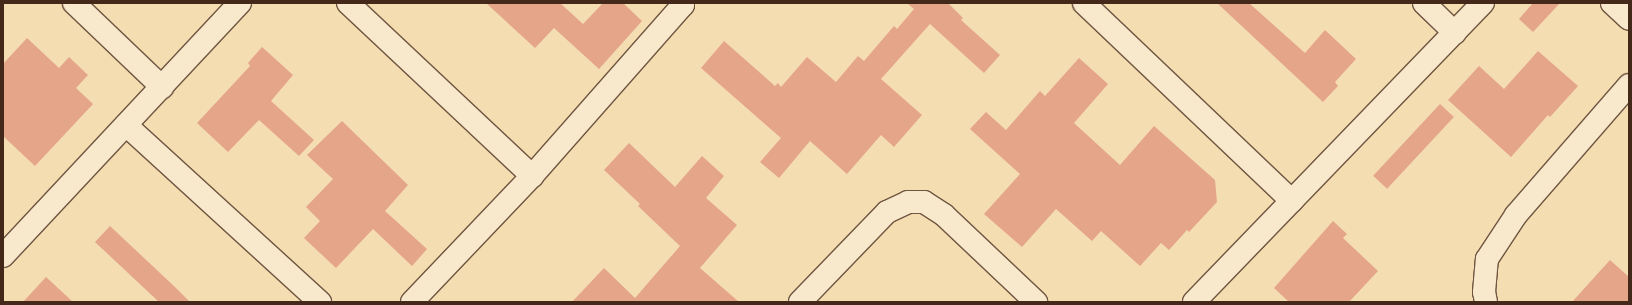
<!DOCTYPE html>
<html>
<head>
<meta charset="utf-8">
<style>
	body { margin:0 }
	#map { position:relative; width:1632px; height:305px; overflow:hidden; background:#f5ddb2; font-family:Alegreya,serif }
	div>[style] { position:absolute }
	[style*='--x'] { left:calc(var(--x)*1px); top:calc(var(--y)*1px); width:calc(var(--w)*1px); rotate:calc(var(--a)*1deg) }
	.building>* { inset:0; background:#e4a589; transform-origin:0 0 }
	.roads { filter:drop-shadow(1px 0 #705641) drop-shadow(-1px 0 #705641) drop-shadow(0 1px #705641) drop-shadow(0 -1px #705641) }
	.minor>* { height:22px; margin:-11px; padding:0 11px; transform-origin:11px; border-radius:11px; background:#f8e9cd }
	span { translate:-50% -50%; white-space:nowrap; text-align:center; line-height:1.15; -webkit-text-stroke:3px #f8e9cd; paint-order:stroke }
	.frame { position:absolute; inset:0; border:4px solid #44291b; pointer-events:none }
</style>
</head>
<body>
<div id="map">
	<div class="building">
		<div style="clip-path:polygon(486px 3px,560px 3px,583px 24px,603px 3px,623px 3px,642px 21px,599px 69px,554px 28px,535px 48px)"></div>
		<div style="clip-path:polygon(907px 3px,948px 3px,963px 18px,961px 20px,1000px 55px,984px 73px,930px 24px,881px 79px,922px 115px,894px 147px,881px 135px,847px 174px,810px 141px,779px 178px,760px 162px,781px 138px,701px 68px,724px 41px,775px 86px,778px 83px,781px 87px,807px 57px,836px 82px,858px 56px,864px 61px,894px 26px,897px 29px,914px 9px)"></div>
		<div style="clip-path:polygon(1217px 3px,1249px 3px,1305px 53px,1325px 30px,1356px 59px,1335px 82px,1338px 86px,1323px 102px)"></div>
		<div style="clip-path:polygon(1533px 3px,1560px 3px,1533px 32px,1519px 19px)"></div>
		<div style="clip-path:polygon(27px 38px,59px 68px,69px 57px,88px 75px,76px 88px,93px 104px,35px 166px,3px 136px,3px 64px)"></div>
		<div style="clip-path:polygon(262px 47px,293px 75px,271px 101px,314px 140px,299px 156px,259px 120px,228px 152px,197px 123px,250px 66px,248px 63px)"></div>
		<div style="clip-path:polygon(1538px 51px,1578px 86px,1550px 117px,1548px 115px,1511px 157px,1448px 100px,1479px 66px,1504px 89px)"></div>
		<div style="clip-path:polygon(1079px 58px,1108px 84px,1074px 123px,1120px 165px,1154px 126px,1215px 180px,1217px 202px,1189px 232px,1187px 230px,1169px 250px,1161px 243px,1140px 266px,1101px 231px,1092px 241px,1056px 209px,1022px 247px,984px 214px,1020px 174px,970px 129px,986px 112px,1006px 130px,1040px 91px,1045px 96px)"></div>
		<div style="left:1440px;top:104px;width:19px;height:98px;rotate:43deg"></div>
		<div style="clip-path:polygon(342px 121px,408px 185px,385px 211px,427px 249px,412px 266px,373px 229px,336px 268px,304px 238px,320px 221px,306px 207px,333px 179px,307px 155px)"></div>
		<div style="clip-path:polygon(629px 143px,675px 187px,702px 156px,724px 176px,706px 198px,737px 225px,700px 268px,739px 302px,572px 302px,604px 268px,635px 298px,680px 246px,638px 206px,640px 204px,604px 170px)"></div>
		<div style="clip-path:polygon(1333px 221px,1347px 234px,1343px 238px,1378px 271px,1349px 302px,1289px 302px,1274px 288px)"></div>
		<div style="clip-path:polygon(110px 226px,176px 288px,190px 302px,159px 302px,95px 242px)"></div>
		<div style="clip-path:polygon(1610px 260px,1629px 277px,1629px 302px,1572px 302px)"></div>
		<div style="clip-path:polygon(46px 277px,73px 302px,23px 302px)"></div>
	</div>
	<div class="roads">
		<div class="minor">
			<div style="--x:74;--y:3;--w:122;--a:43.7"></div>
			<div style="--x:348;--y:3;--w:253;--a:43.2"></div>
			<div style="--x:1084;--y:3;--w:287;--a:43.6"></div>
			<div style="--x:1424;--y:3;--w:43;--a:44.1"></div>
			<div style="--x:1612;--y:3;--w:23;--a:43"></div>
			<div style="--x:126;--y:125;--w:263;--a:42.4"></div>
			<div style="--x:3;--y:256;--w:347;--a:-46.9"></div>
			<div style="--x:412;--y:302;--w:174;--a:-46.4"></div>
			<div style="--x:532;--y:176;--w:228;--a:-48.6"></div>
			<div style="--x:683;--y:5;--w:2;--a:-90"></div>
			<div style="--x:800;--y:302;--w:125;--a:-46"></div>
			<div style="--x:887;--y:212;--w:23;--a:-25"></div>
			<div style="--x:908;--y:202;--w:16;--a:0"></div>
			<div style="--x:924;--y:202;--w:24;--a:33"></div>
			<div style="--x:944;--y:215;--w:127;--a:43.4"></div>
			<div style="--x:1194;--y:302;--w:416;--a:-46"></div>
			<div style="--x:1486;--y:302;--w:10;--a:-101"></div>
			<div style="--x:1484;--y:292;--w:33;--a:-85"></div>
			<div style="--x:1487;--y:259;--w:53;--a:-56.6"></div>
			<div style="--x:1516;--y:215;--w:172;--a:-49"></div>
		</div>
	</div>
	<div class="frame"></div>
</div>
</body>
</html>
